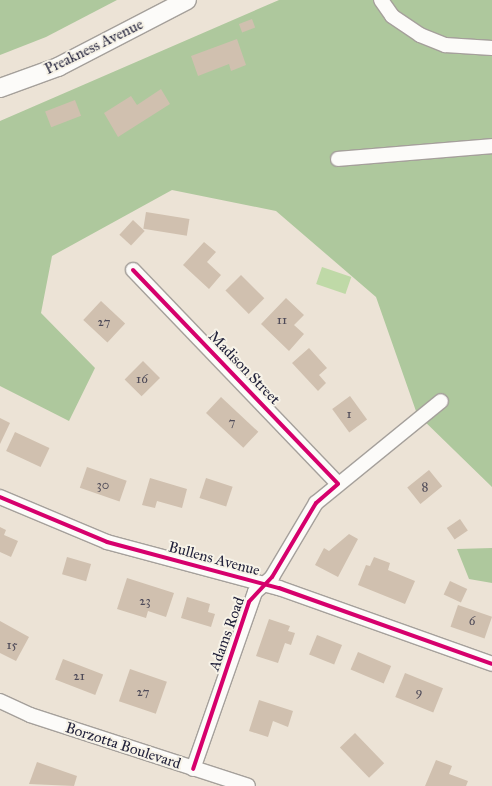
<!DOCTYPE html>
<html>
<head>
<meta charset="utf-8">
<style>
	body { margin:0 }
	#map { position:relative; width:492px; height:786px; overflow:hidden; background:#ece3d6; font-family:"IM FELL Great Primer",serif }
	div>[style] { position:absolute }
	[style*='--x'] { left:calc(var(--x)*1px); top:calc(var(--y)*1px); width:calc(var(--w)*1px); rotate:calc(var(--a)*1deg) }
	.green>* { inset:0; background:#bfd9a7; transform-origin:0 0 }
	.forest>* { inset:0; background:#aec89d }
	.building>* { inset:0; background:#d0c0af; transform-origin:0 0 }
	.roads { filter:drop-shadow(1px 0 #a5a09b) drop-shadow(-1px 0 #a5a09b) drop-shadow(0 1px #a5a09b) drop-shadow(0 -1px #a5a09b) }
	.minor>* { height:14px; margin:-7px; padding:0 7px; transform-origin:7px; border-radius:7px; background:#fcfbf9 }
	.major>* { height:18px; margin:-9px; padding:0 9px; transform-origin:9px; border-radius:9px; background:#fcfbf9 }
	.cycleway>* { height:4px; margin:-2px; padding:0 2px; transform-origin:2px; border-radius:2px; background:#d6006c }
	span { translate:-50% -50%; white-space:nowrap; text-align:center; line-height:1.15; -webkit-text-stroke:4px #f7f3e8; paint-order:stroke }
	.number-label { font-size:13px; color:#4e4a58 }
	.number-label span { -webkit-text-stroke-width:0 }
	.street-label { font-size:15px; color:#22223b }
</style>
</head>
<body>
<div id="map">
	<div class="green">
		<div style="left:322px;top:267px;width:31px;height:18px;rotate:19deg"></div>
	</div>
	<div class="forest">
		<div style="clip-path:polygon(0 0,117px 0,46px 37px,0 55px)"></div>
		<div style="clip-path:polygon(279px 0,492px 0,492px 487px,417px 414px,376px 297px,276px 211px,172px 190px,52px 256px,41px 313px,95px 368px,69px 421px,0 386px,0 121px)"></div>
		<div style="clip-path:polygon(492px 548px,492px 583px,469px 579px,457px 549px)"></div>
	</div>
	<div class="building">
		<div style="left:252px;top:19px;width:9px;height:14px;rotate:69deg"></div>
		<div style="clip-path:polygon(237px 39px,246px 65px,231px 71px,229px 64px,198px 76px,191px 56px)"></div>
		<div style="clip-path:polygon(161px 89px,170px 104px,118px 137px,104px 113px,131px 96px,137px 105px)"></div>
		<div style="left:75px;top:100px;width:17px;height:32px;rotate:69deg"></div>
		<div style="left:146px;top:212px;width:44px;height:17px;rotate:9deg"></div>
		<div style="left:133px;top:220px;width:16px;height:20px;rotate:43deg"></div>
		<div style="clip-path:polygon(204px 242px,216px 252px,207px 262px,221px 275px,209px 289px,183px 265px)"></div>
		<div style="left:241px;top:275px;width:33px;height:22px;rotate:45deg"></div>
		<div style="clip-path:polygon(286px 298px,304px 315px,294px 325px,304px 334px,289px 351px,261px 324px)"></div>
		<div style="left:101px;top:301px;width:33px;height:26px;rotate:43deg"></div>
		<div style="clip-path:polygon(309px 348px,327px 368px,319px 375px,326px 383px,318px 391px,292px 363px)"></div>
		<div style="left:143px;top:361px;width:24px;height:26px;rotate:45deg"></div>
		<div style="left:350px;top:396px;width:29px;height:22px;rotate:54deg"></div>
		<div style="left:221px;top:397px;width:51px;height:22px;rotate:43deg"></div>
		<div style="clip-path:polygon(0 418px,10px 423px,0 444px)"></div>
		<div style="left:15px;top:432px;width:38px;height:21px;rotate:25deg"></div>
		<div style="left:87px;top:467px;width:42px;height:22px;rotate:19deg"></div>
		<div style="left:429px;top:470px;width:21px;height:28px;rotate:51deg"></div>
		<div style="clip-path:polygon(150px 478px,187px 489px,182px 508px,157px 501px,155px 508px,142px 505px)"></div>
		<div style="left:206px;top:478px;width:28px;height:21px;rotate:18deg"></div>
		<div style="left:460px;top:519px;width:14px;height:16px;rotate:56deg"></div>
		<div style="clip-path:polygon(0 527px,6px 530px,4px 535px,18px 541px,11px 557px,0 552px)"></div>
		<div style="clip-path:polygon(349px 534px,358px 539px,338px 577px,315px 565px,324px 548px,329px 551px)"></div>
		<div style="left:67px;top:557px;width:25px;height:18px;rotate:16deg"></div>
		<div style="clip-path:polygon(374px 557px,390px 563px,388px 570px,415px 581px,405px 604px,358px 585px,366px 565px,370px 566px)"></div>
		<div style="clip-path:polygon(127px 578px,174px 593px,166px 617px,148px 611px,146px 618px,117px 609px)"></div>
		<div style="left:450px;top:581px;width:19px;height:15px;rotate:25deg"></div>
		<div style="clip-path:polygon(187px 597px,210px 604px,208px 612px,215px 614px,211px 627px,181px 618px)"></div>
		<div style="left:458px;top:605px;width:36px;height:23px;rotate:19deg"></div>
		<div style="clip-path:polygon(269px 619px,290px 626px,288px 631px,295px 633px,291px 645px,285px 643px,278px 663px,256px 656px)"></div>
		<div style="clip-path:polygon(0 621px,29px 637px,16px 661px,0 653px)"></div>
		<div style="left:317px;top:635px;width:27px;height:21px;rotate:22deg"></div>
		<div style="left:358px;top:652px;width:36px;height:19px;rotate:23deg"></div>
		<div style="left:63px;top:659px;width:43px;height:22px;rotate:21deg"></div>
		<div style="left:130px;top:669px;width:39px;height:34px;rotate:19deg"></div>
		<div style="left:405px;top:673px;width:41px;height:26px;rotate:22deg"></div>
		<div style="clip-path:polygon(259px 700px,293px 711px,288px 727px,273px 721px,268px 737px,249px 731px)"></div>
		<div style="left:355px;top:733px;width:42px;height:21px;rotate:46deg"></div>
		<div style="clip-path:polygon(436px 760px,452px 766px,449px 774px,468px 781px,466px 786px,425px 786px)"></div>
		<div style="clip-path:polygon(37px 762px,77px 776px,74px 786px,29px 784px)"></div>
	</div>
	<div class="roads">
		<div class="minor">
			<div style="--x:381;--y:0;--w:19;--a:55"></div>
			<div style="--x:392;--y:16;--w:34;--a:34"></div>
			<div style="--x:420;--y:35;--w:27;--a:22"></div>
			<div style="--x:445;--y:45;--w:47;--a:3.7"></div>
			<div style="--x:338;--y:159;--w:155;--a:-4.8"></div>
			<div style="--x:133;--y:270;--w:296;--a:46.2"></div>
			<div style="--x:0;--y:497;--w:116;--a:22.8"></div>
			<div style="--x:107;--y:542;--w:178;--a:15"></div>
			<div style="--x:279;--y:588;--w:226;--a:19.6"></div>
			<div style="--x:0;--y:701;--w:33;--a:25"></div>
			<div style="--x:30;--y:715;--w:229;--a:18"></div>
			<div style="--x:193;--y:769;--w:188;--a:-70.7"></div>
			<div style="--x:255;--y:592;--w:23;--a:-41"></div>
			<div style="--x:272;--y:577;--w:86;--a:-59.3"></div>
			<div style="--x:316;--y:503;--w:161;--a:-39.2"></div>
		</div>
		<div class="major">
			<div style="--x:0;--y:88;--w:62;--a:-19.9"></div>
			<div style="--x:58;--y:67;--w:145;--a:-27.4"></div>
		</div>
	</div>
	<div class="cycleway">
		<div style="--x:133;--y:270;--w:296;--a:46.2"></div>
		<div style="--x:338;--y:484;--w:29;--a:139"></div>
		<div style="--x:316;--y:503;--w:86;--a:120.7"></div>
		<div style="--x:272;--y:577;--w:34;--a:133"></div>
		<div style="--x:249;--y:602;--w:176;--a:108.5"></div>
		<div style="--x:0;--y:497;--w:116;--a:22.8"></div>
		<div style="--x:107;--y:542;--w:178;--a:15"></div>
		<div style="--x:279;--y:588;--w:226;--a:19.6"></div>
	</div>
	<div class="number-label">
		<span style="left:282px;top:320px">11</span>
		<span style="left:104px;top:322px">27</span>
		<span style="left:142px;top:379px">16</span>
		<span style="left:349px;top:414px">1</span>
		<span style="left:232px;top:422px">7</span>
		<span style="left:103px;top:485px">30</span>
		<span style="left:425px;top:487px">8</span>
		<span style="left:145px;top:601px">23</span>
		<span style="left:472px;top:621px">6</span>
		<span style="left:12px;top:645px">15</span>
		<span style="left:79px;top:676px">21</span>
		<span style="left:143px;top:692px">27</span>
		<span style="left:419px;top:692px">9</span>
	</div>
	<div class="street-label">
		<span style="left:94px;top:47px;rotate:-26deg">Preakness Avenue</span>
		<span style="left:244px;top:368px;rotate:46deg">Madison Street</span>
		<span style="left:214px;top:559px;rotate:15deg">Bullens Avenue</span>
		<span style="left:227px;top:634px;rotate:-70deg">Adams Road</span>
		<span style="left:123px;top:746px;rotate:18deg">Borzotta Boulevard</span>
	</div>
</div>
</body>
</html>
